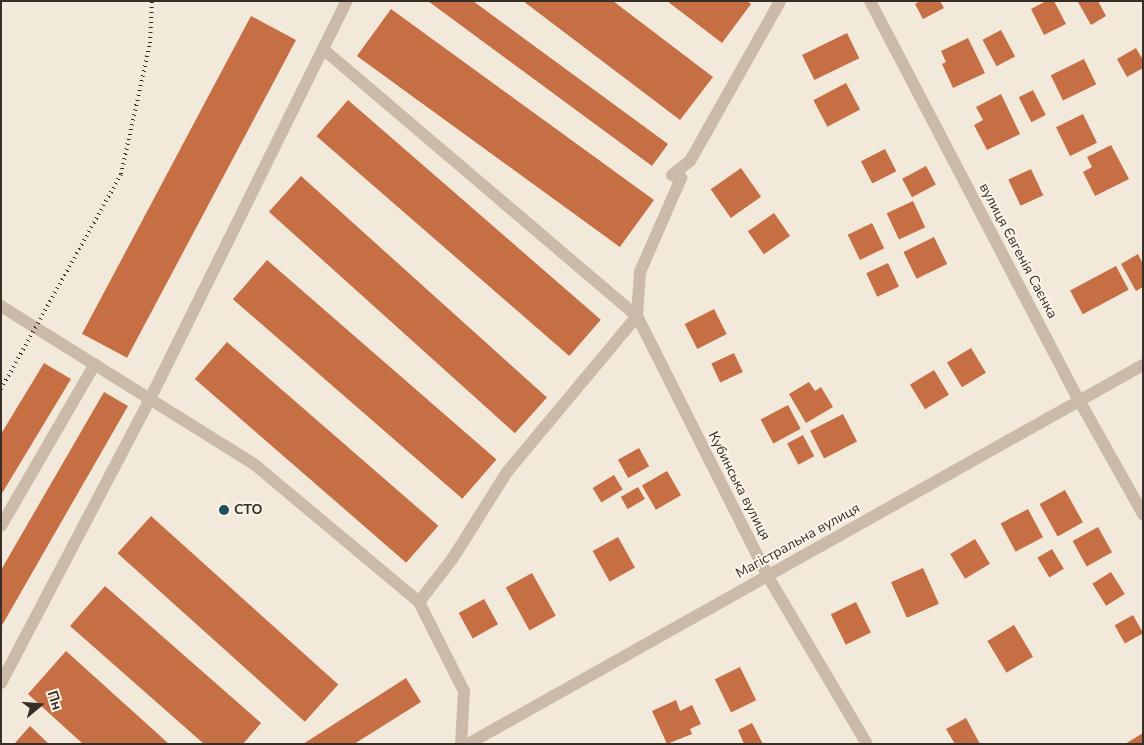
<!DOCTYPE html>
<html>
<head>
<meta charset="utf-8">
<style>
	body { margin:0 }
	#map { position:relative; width:1144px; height:745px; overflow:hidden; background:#f2e9db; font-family:"Nunito Sans",sans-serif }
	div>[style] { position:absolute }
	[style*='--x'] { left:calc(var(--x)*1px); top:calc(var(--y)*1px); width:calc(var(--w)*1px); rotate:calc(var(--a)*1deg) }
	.building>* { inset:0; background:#c76f44; transform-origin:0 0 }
	.minor>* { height:12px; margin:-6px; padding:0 6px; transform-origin:6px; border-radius:6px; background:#cabaa7 }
	.rail>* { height:4px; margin-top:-2px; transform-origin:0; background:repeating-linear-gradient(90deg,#372e28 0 1px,transparent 0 5px) }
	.dots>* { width:14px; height:14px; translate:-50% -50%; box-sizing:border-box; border:2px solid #faf3e8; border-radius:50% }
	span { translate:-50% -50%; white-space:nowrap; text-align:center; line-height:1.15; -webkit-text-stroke:4px #faf3e8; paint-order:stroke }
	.street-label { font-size:14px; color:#372e28 }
	.poi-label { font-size:14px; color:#372e28; font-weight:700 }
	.left { translate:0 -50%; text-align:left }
	.frame { position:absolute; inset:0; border:2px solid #372e28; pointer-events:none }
	.north { position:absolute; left:15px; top:680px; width:50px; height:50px; -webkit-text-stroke:4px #faf3e8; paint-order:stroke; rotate:72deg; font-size:14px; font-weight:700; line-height:20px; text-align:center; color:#372e28 }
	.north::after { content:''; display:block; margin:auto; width:18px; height:22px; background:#372e28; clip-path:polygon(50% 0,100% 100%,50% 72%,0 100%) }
</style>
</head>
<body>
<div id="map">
	<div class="building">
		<div style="clip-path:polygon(428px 1px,473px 1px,668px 144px,652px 166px)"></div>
		<div style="clip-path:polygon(523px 1px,613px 1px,713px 77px,680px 120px)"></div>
		<div style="clip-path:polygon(667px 1px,747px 1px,751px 4px,722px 43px)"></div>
		<div style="clip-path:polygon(920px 1px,940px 1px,944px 8px,923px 19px,915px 4px)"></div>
		<div style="clip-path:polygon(1046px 1px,1054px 1px,1066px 24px,1044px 35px,1031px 9px)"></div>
		<div style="clip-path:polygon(1098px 1px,1106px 16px,1091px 25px,1078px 2px)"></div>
		<div style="left:391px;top:9px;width:325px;height:58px;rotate:36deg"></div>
		<div style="left:251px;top:16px;width:51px;height:360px;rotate:28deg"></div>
		<div style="left:1001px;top:30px;width:30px;height:21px;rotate:62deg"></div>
		<div style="left:847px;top:33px;width:28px;height:50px;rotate:64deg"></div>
		<div style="clip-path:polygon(968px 38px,985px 73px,953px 88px,942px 64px,946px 62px,941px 51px)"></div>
		<div style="clip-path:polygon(1136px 48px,1143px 60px,1143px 68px,1127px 77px,1117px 59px)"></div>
		<div style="left:1084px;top:59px;width:28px;height:37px;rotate:64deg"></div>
		<div style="left:846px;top:83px;width:30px;height:37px;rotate:62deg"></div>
		<div style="left:1033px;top:90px;width:28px;height:16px;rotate:63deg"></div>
		<div style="clip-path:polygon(1001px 94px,1020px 134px,987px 150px,974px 125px,983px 120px,976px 107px)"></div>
		<div style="left:348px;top:100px;width:335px;height:48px;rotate:41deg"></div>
		<div style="left:1083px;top:114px;width:32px;height:30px;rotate:64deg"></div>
		<div style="clip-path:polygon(1111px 145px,1129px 179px,1095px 196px,1083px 172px,1092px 167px,1087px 157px)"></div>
		<div style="left:885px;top:149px;width:25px;height:27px;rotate:63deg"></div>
		<div style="left:926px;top:166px;width:21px;height:27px;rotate:62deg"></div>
		<div style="left:741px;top:168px;width:35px;height:37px;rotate:55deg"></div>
		<div style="left:1031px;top:169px;width:29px;height:25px;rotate:65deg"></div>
		<div style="left:301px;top:176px;width:331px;height:48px;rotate:42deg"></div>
		<div style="left:913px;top:201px;width:29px;height:29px;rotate:65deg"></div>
		<div style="left:774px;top:213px;width:28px;height:32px;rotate:55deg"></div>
		<div style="left:872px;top:223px;width:28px;height:27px;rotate:64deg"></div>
		<div style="left:934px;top:237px;width:30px;height:34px;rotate:64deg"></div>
		<div style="clip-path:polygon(1138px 254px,1143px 264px,1143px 287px,1136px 291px,1121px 264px)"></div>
		<div style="left:267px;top:260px;width:304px;height:52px;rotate:41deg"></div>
		<div style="left:888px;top:263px;width:26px;height:24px;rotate:65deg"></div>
		<div style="left:1116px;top:266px;width:27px;height:52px;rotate:62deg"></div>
		<div style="left:714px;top:309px;width:28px;height:33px;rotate:63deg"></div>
		<div style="left:227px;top:342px;width:280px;height:49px;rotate:41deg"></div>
		<div style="left:971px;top:348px;width:29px;height:28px;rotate:59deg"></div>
		<div style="left:734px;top:353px;width:21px;height:25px;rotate:65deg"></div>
		<div style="clip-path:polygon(44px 363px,71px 379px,1px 495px,1px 434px)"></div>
		<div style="left:934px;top:370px;width:29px;height:28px;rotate:59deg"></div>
		<div style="clip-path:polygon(809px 382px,815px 391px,821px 387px,833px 407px,806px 423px,789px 394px)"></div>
		<div style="clip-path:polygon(104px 392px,128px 406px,1px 627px,1px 570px)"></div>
		<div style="left:788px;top:405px;width:27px;height:31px;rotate:62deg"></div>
		<div style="left:843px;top:414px;width:31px;height:37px;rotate:63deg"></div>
		<div style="left:803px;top:435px;width:24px;height:18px;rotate:62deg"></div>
		<div style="left:639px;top:448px;width:21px;height:24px;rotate:61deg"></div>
		<div style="left:667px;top:471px;width:28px;height:29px;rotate:60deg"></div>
		<div style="left:614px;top:475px;width:17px;height:25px;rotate:59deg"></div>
		<div style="left:638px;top:487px;width:14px;height:20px;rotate:60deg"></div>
		<div style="left:1065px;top:490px;width:37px;height:29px;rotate:61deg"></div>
		<div style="left:1028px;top:509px;width:32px;height:31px;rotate:62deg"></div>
		<div style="left:151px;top:516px;width:252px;height:50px;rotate:42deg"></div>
		<div style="left:1098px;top:527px;width:29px;height:29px;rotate:61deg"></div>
		<div style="left:618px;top:537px;width:35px;height:29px;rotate:61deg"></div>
		<div style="left:975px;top:539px;width:29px;height:29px;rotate:59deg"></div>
		<div style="left:1052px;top:549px;width:23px;height:17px;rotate:59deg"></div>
		<div style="left:923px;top:568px;width:39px;height:35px;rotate:66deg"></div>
		<div style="left:1111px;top:572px;width:26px;height:22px;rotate:58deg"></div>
		<div style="left:532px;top:573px;width:49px;height:30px;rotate:61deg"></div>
		<div style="clip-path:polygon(105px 586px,261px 723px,243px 744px,204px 744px,70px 626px)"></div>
		<div style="left:484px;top:599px;width:29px;height:29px;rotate:61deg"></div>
		<div style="left:856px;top:602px;width:34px;height:28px;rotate:64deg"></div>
		<div style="left:1133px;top:615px;width:21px;height:21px;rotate:61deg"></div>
		<div style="left:1014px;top:625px;width:37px;height:31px;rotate:59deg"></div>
		<div style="clip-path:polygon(66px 651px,169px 744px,83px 744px,28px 694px)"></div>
		<div style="left:740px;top:667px;width:37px;height:28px;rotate:64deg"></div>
		<div style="clip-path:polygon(406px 678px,421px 702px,354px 744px,303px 744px)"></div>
		<div style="clip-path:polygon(676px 700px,680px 711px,692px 705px,701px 724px,690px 729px,692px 734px,667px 744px,652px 711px)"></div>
		<div style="clip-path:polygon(966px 718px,980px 744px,955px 744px,946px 729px)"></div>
		<div style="clip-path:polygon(752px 723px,763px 744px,744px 744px,738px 730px)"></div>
		<div style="clip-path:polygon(30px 726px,49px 744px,14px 744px)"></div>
		<div style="clip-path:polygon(1143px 733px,1143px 744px,1125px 744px)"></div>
	</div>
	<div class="minor">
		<div style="--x:870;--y:1;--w:450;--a:62.4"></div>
		<div style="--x:1079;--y:400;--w:131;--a:60.7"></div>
		<div style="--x:323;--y:49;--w:412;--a:40.4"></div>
		<div style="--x:637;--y:316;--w:290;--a:63.3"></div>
		<div style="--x:767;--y:575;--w:196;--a:59.4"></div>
		<div style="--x:1;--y:306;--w:298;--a:32"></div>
		<div style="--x:254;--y:464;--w:215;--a:39.9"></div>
		<div style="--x:419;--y:602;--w:100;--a:63.2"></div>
		<div style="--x:464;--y:691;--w:53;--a:93.2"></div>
		<div style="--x:1;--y:526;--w:187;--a:-59.9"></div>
		<div style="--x:419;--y:602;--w:56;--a:-52.3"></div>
		<div style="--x:453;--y:558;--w:102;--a:-57.9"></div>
		<div style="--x:507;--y:472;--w:203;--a:-50.2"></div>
		<div style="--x:637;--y:316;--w:44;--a:-86.1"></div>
		<div style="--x:640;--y:272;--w:103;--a:-66.4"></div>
		<div style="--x:681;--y:178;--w:9;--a:-162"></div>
		<div style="--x:672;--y:175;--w:23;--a:-38"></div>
		<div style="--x:690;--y:161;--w:184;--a:-60.6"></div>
		<div style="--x:1;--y:683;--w:321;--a:-62.3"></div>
		<div style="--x:150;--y:399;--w:444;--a:-63.7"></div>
		<div style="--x:468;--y:744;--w:774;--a:-29.31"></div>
	</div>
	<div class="rail">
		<div style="--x:1;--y:389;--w:246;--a:-60.8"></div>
		<div style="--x:121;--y:174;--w:134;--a:-77.5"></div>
		<div style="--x:150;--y:43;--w:42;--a:-87.3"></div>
	</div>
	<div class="dots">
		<div style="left:224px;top:510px;background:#1d5059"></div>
	</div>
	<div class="street-label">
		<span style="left:1018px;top:251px;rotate:62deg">вулиця Євгенія Саєнка</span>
		<span style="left:739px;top:486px;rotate:63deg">Кубинська вулиця</span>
		<span style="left:798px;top:541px;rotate:-29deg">Магістральна вулиця</span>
	</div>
	<div class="poi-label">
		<span class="left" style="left:234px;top:510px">СТО</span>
	</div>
	<div class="frame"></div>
	<div class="north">Пн</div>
</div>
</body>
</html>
